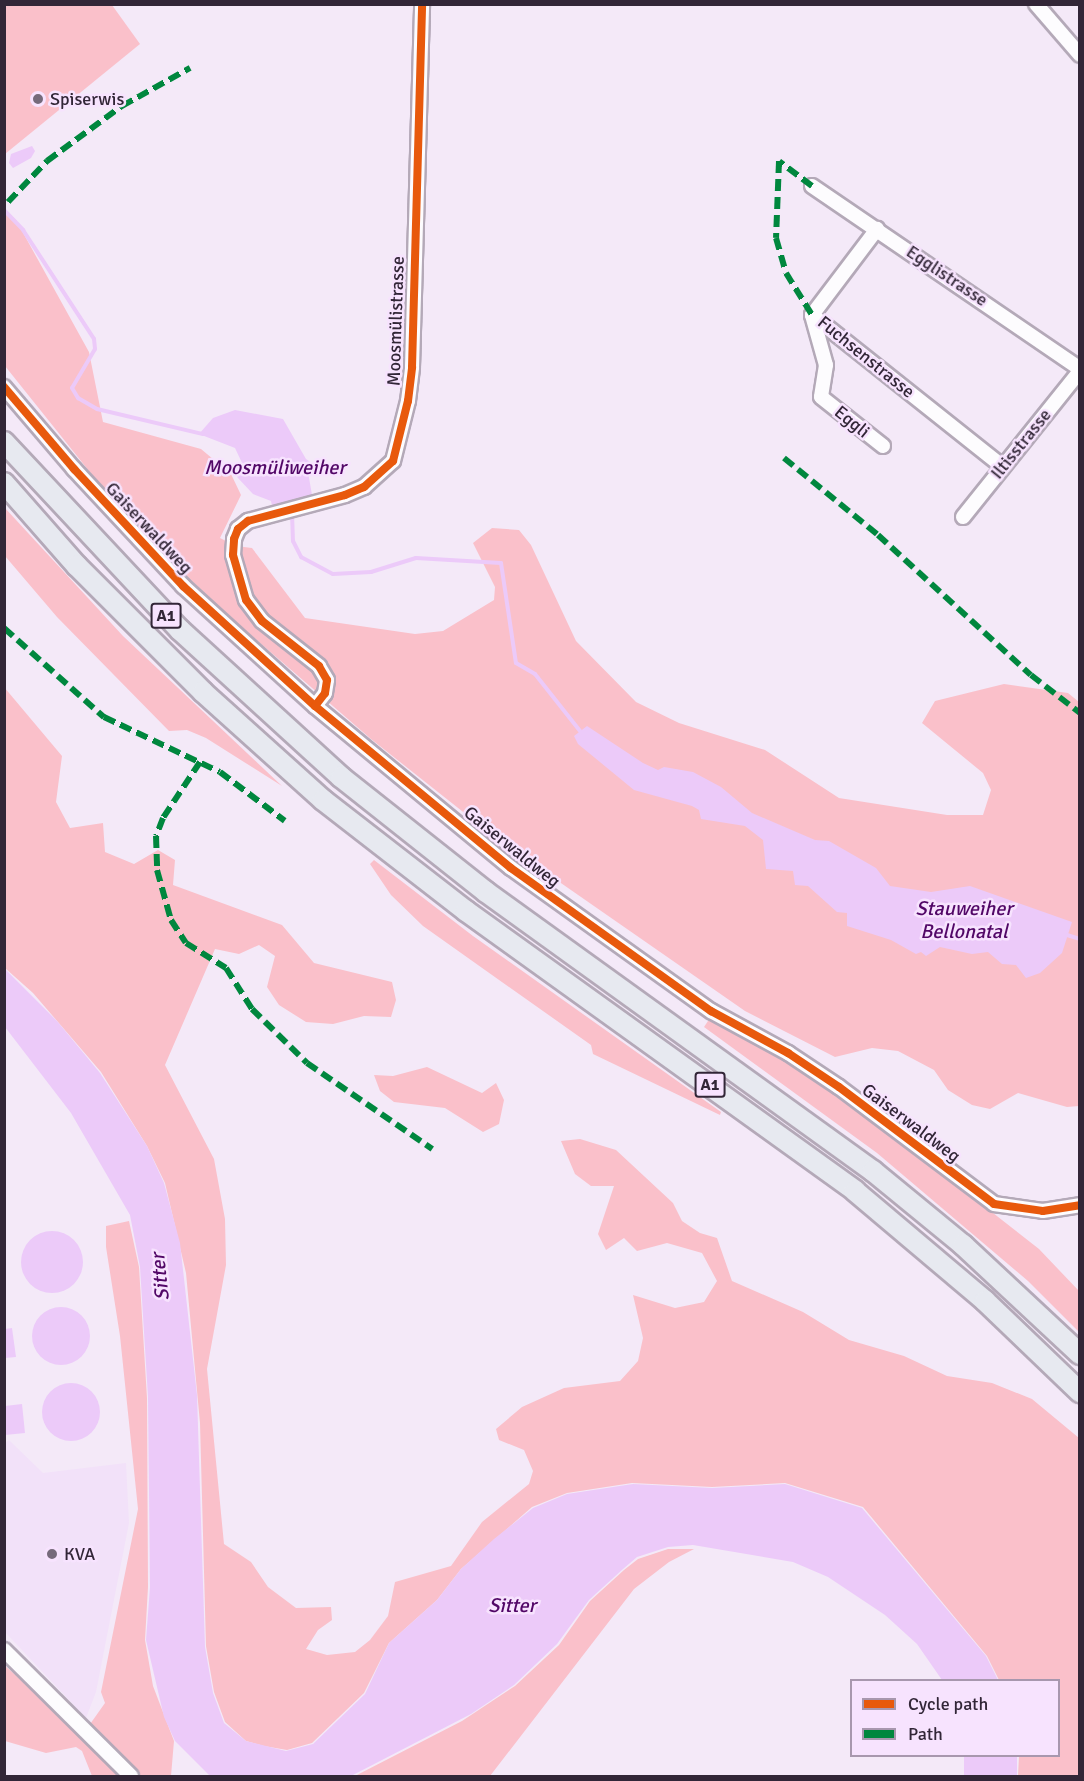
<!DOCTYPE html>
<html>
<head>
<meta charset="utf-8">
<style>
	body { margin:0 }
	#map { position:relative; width:1084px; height:1781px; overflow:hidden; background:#f4e9f8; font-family:Signika,sans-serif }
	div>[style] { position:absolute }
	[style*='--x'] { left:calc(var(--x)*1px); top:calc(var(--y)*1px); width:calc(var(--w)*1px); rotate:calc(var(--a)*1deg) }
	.built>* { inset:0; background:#f2e1f9 }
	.green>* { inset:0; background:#fac0ca }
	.water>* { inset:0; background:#eccaf9; transform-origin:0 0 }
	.round { border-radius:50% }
	.stream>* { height:4px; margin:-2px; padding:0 2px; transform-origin:2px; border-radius:2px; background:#eccaf9 }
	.roads { filter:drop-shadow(2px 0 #b4a9b8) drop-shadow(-2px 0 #b4a9b8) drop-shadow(0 2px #b4a9b8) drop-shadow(0 -2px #b4a9b8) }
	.minor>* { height:14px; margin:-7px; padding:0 7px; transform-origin:7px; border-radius:7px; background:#fdfcfe }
	.highway>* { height:20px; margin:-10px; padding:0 10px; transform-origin:10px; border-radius:10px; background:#e7e9f0 }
	.quiet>* { height:6px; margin-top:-3px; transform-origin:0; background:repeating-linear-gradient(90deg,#00873e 0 12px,transparent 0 18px) }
	.cycleway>* { height:8px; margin:-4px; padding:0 4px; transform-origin:4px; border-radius:4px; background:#e8590c }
	.dots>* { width:16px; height:16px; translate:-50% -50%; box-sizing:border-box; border:3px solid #f7e3fe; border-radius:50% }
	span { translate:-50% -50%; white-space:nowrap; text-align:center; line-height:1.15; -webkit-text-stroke:5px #f7e3fe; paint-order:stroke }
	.shield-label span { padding:2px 4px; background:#f7e3fe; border:2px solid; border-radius:4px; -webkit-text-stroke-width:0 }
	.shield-label { font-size:16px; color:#322637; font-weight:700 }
	.poi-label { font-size:18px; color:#322637 }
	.left { translate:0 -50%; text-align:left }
	.street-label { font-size:18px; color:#322637 }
	.water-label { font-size:20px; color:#520767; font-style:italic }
	.frame { position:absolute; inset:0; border:6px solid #322637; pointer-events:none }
	.legend { position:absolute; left:850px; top:1679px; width:210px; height:78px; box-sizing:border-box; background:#f7e3fe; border:2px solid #a897ae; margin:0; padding:8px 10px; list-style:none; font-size:18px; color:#322637 }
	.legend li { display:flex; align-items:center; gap:12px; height:30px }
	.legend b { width:30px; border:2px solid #a897ae }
</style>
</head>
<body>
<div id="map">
	<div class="built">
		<div style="clip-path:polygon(9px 1440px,43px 1473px,126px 1463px,129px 1523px,96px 1692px,86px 1718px,5px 1632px,4px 1444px)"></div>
	</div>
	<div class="green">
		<div style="clip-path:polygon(5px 4px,112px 5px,140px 44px,5px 154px)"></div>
		<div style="clip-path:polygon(4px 208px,16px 220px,89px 352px,103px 422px,201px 449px,231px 474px,241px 495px,220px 538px,236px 546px,252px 548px,305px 618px,415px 634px,443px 631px,494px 600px,495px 587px,473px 543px,492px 528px,519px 530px,531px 545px,576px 641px,636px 702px,679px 723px,765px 750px,839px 798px,947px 815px,983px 815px,991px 790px,983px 773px,922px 723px,935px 701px,1004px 684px,1068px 693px,1079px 702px,1079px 1106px,1067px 1107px,1018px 1093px,990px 1109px,972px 1105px,948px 1090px,934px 1070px,898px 1051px,872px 1048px,835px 1057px,745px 1011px,496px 838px,371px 739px,230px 617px,158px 549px,105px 491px,5px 366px)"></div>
		<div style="clip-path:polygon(5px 508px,123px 636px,282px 786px,206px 738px,187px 730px,169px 731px,57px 617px,5px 556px)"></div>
		<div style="clip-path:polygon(4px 687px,62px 756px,56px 802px,70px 828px,103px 823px,105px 852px,134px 864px,158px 850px,175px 860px,173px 885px,282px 925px,314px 963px,392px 982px,396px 1000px,391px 1017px,364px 1016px,333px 1024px,306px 1022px,279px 1005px,267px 987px,275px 956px,259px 945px,239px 954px,215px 949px,165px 1065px,214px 1159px,225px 1219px,226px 1265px,207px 1369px,224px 1544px,251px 1562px,268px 1587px,296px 1608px,331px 1607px,332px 1620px,318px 1630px,306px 1649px,327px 1655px,355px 1652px,370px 1640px,388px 1616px,395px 1582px,451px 1566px,482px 1522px,529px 1484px,533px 1471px,524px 1450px,499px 1440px,496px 1429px,522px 1407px,564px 1388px,620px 1381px,638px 1361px,643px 1338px,633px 1295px,675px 1308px,704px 1302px,717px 1281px,702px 1253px,667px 1243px,637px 1251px,624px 1238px,606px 1250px,598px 1234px,614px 1186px,591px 1186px,575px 1174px,561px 1141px,580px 1139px,616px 1150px,673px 1203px,682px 1221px,700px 1233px,717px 1238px,732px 1281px,803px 1312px,849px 1340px,904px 1356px,947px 1376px,992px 1383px,1032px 1399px,1079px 1438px,1079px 1776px,1018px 1776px,1019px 1756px,1058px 1756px,1058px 1680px,999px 1680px,987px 1656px,863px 1507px,785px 1483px,712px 1487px,632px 1483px,567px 1493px,532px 1507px,461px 1569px,437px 1600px,389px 1643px,364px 1693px,312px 1743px,287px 1750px,264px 1746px,246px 1741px,225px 1722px,214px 1692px,206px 1646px,200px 1423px,186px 1273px,165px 1183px,147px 1146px,101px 1072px,33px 993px,5px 968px)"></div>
		<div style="clip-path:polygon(374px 860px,473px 936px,721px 1112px,720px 1115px,593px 1054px,591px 1045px,423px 926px,391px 895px,370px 864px)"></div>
		<div style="clip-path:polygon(710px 1018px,784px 1055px,833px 1088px,1039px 1249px,1079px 1291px,1079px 1332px,1028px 1281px,877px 1153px,704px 1027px)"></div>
		<div style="clip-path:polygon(427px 1067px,482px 1093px,496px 1083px,504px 1100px,499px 1124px,483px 1132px,445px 1108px,394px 1102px,380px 1091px,374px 1075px,393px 1076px)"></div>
		<div style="clip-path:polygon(129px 1221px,139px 1267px,147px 1398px,148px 1587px,145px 1640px,153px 1686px,174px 1741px,171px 1776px,92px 1776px,82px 1751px,76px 1747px,46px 1753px,5px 1741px,4px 1665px,40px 1696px,88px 1727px,105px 1703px,101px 1692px,138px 1509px,120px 1336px,106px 1247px,106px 1226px)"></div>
		<div style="clip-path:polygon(668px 1549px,694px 1549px,669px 1562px,634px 1589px,490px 1776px,355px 1776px,462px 1721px,515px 1686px,559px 1645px,590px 1601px,624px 1570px,638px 1559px)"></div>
	</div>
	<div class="water">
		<div style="clip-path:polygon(32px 146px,35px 151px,31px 158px,13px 168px,9px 163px,11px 154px)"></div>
		<div style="clip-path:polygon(235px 410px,283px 419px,306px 459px,312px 463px,308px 472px,312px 495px,272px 506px,271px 501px,253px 494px,237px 477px,243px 465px,235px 448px,199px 434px,213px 418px)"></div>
		<div style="clip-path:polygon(587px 726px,643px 763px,658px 770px,664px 767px,693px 772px,721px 787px,752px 813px,815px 840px,829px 841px,876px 868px,890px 886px,931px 892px,970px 886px,1072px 922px,1062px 953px,1040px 973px,1026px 978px,1016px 965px,1002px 964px,988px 952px,972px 954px,940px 947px,926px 956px,921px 952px,916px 954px,891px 940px,847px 926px,847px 913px,837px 912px,808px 886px,795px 885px,793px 871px,766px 869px,763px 840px,745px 826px,701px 819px,699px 810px,692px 806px,634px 790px,578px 744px,574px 736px)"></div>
		<div style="clip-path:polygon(5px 969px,57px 1021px,100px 1073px,147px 1146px,164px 1183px,180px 1243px,197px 1395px,205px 1647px,213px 1693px,224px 1723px,246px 1741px,286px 1751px,313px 1744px,365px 1694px,389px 1643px,437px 1600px,461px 1569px,494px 1539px,533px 1508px,567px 1494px,633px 1484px,712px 1488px,785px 1484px,862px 1508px,986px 1656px,998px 1680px,942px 1680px,917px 1644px,885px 1615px,828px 1577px,793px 1562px,693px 1545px,668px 1547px,637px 1557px,623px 1569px,589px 1600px,557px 1644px,514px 1685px,471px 1714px,351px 1776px,210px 1776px,175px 1741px,164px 1717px,146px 1640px,150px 1587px,148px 1397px,140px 1267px,130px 1215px,71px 1113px,5px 1027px)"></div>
		<div class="round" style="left:21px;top:1231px;width:62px;height:62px"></div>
		<div class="round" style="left:32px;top:1307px;width:58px;height:58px"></div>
		<div style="clip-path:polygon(12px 1328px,16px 1357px,5px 1358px,5px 1329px)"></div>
		<div class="round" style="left:42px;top:1383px;width:58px;height:58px"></div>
		<div style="clip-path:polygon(22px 1404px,25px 1433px,5px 1435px,5px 1406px)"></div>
		<div style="left:964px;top:1756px;width:53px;height:20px"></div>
	</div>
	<div class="stream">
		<div style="--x:4;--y:210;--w:28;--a:46"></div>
		<div style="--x:23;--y:230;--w:130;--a:56.9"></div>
		<div style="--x:94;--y:339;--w:10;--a:84"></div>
		<div style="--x:95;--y:349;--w:45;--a:120.5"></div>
		<div style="--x:72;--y:388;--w:12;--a:59"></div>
		<div style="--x:78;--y:398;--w:22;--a:30"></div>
		<div style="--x:97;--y:409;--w:109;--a:13.3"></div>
		<div style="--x:292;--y:513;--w:28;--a:88"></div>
		<div style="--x:293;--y:541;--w:18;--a:63"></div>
		<div style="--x:301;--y:557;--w:36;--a:28"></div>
		<div style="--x:333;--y:574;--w:38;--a:-3"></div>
		<div style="--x:371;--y:572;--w:47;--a:-17.3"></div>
		<div style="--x:416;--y:558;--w:85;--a:3.4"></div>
		<div style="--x:501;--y:563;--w:101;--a:81.5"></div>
		<div style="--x:516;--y:663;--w:22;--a:30"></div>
		<div style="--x:535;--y:674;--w:73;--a:51.7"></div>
		<div style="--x:1067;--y:935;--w:14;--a:17"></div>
	</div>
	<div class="roads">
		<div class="minor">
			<div style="--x:1036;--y:4;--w:67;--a:49.2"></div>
			<div style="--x:812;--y:186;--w:325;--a:34.3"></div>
			<div style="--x:812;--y:315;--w:243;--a:38.5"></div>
			<div style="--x:812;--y:315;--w:52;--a:74.4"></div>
			<div style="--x:826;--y:365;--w:32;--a:99"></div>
			<div style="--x:821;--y:397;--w:79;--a:38.3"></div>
			<div style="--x:812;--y:315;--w:108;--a:-52.9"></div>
			<div style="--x:4;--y:387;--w:108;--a:49.5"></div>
			<div style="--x:74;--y:469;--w:160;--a:47"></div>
			<div style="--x:183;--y:586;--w:178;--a:42.3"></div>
			<div style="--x:315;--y:706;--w:254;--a:39.6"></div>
			<div style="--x:511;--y:868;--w:246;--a:35.6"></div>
			<div style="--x:711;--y:1011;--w:88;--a:28.6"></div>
			<div style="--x:788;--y:1053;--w:61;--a:33.7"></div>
			<div style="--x:839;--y:1087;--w:194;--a:37"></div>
			<div style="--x:994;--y:1204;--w:49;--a:8.1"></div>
			<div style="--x:1043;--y:1211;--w:37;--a:-9"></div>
			<div style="--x:963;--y:517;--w:187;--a:-51.3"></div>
			<div style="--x:315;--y:706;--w:16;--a:-52"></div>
			<div style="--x:325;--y:693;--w:13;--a:-81"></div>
			<div style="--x:327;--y:680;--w:16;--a:-120"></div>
			<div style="--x:319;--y:666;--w:73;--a:-141.7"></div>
			<div style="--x:262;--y:621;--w:26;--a:-127"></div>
			<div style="--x:246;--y:600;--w:47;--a:-106.1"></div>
			<div style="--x:233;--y:555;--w:16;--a:-86"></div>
			<div style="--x:234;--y:539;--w:11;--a:-68"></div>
			<div style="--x:238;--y:529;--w:13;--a:-39"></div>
			<div style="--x:248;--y:521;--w:100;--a:-15"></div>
			<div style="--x:345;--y:495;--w:21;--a:-23"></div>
			<div style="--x:364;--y:487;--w:39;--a:-42"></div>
			<div style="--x:393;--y:461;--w:62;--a:-76"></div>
			<div style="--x:408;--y:401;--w:34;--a:-83"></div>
			<div style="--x:412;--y:367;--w:363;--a:-88.4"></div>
			<div style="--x:4;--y:1650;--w:179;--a:44.8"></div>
		</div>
		<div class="highway">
			<div style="--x:4;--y:442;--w:258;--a:46.9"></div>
			<div style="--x:180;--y:630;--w:218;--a:42.4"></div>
			<div style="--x:341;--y:777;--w:185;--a:38.4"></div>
			<div style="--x:486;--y:892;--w:477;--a:35.8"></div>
			<div style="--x:873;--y:1171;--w:117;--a:39.4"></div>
			<div style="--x:963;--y:1245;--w:160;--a:43"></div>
			<div style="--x:4;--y:483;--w:111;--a:48.7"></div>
			<div style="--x:77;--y:566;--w:178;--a:45"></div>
			<div style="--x:203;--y:692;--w:161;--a:42"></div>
			<div style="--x:323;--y:800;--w:181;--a:37.8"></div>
			<div style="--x:466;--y:911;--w:479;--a:35.7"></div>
			<div style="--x:855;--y:1191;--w:170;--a:40.2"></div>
			<div style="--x:985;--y:1301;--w:132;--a:43.8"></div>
		</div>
	</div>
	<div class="quiet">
		<div style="--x:812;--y:186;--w:41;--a:-142.9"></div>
		<div style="--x:779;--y:161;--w:77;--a:92.2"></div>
		<div style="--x:776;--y:238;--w:36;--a:74"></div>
		<div style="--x:786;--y:273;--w:49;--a:58.2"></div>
		<div style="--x:8;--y:202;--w:57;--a:-46.4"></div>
		<div style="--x:47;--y:161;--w:93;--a:-36.3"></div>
		<div style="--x:122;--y:106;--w:78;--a:-29.2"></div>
		<div style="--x:784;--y:458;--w:122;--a:39.3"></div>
		<div style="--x:878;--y:535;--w:207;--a:42.5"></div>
		<div style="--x:1031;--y:675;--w:62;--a:37.8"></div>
		<div style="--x:4;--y:628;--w:134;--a:41.7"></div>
		<div style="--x:104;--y:717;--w:128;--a:25.4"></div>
		<div style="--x:220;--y:772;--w:81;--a:37"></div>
		<div style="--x:200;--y:762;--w:67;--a:123.5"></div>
		<div style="--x:163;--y:818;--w:19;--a:111"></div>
		<div style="--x:156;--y:836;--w:34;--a:88"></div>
		<div style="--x:157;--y:870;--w:52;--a:74.4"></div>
		<div style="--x:171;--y:920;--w:27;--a:57"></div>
		<div style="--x:186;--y:943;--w:47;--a:32"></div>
		<div style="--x:226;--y:968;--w:49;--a:57.6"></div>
		<div style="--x:252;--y:1009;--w:77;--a:44.5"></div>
		<div style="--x:307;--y:1063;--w:152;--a:34.5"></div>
	</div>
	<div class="cycleway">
		<div style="--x:4;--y:387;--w:108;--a:49.5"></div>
		<div style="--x:74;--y:469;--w:160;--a:47"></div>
		<div style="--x:183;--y:586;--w:178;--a:42.3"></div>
		<div style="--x:315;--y:706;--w:254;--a:39.6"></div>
		<div style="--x:511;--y:868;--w:246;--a:35.6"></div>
		<div style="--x:711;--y:1011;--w:88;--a:28.6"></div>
		<div style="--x:788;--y:1053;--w:61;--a:33.7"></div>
		<div style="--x:839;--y:1087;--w:194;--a:37"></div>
		<div style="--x:994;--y:1204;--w:49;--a:8.1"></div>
		<div style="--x:1043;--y:1211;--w:37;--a:-9"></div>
		<div style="--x:315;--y:706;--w:16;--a:-52"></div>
		<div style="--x:325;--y:693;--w:13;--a:-81"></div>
		<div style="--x:327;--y:680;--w:16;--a:-120"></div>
		<div style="--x:319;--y:666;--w:73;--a:-141.7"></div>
		<div style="--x:262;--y:621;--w:26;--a:-127"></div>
		<div style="--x:246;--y:600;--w:47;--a:-106.1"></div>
		<div style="--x:233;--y:555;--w:16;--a:-86"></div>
		<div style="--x:234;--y:539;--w:11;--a:-68"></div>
		<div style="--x:238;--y:529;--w:13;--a:-39"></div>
		<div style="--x:248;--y:521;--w:100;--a:-15"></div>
		<div style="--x:345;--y:495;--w:21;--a:-23"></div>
		<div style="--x:364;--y:487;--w:39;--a:-42"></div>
		<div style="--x:393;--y:461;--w:62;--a:-76"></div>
		<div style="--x:408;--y:401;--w:34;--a:-83"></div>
		<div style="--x:412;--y:367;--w:363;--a:-88.4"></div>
	</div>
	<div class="dots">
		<div style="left:38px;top:99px;background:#766a7b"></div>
		<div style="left:52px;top:1554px;background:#766a7b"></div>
	</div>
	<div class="shield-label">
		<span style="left:166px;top:616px">A1</span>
		<span style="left:710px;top:1085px">A1</span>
	</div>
	<div class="poi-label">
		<span class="left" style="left:50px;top:99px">Spiserwis</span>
		<span class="left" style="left:64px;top:1554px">KVA</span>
	</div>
	<div class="street-label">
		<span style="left:947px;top:276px;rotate:34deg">Egglistrasse</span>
		<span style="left:396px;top:321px;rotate:-88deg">Moosmülistrasse</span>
		<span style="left:866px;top:357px;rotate:39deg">Fuchsenstrasse</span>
		<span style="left:852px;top:422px;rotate:39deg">Eggli</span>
		<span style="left:1021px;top:444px;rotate:-51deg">Iltisstrasse</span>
		<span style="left:149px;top:528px;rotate:47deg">Gaiserwaldweg</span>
		<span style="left:512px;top:847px;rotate:39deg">Gaiserwaldweg</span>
		<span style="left:911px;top:1123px;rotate:37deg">Gaiserwaldweg</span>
	</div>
	<div class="water-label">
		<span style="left:275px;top:467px">Moosmüliweiher</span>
		<span style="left:964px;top:920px">Stauweiher<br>Bellonatal</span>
		<span style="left:160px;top:1277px;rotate:-96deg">Sitter</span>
		<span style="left:512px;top:1605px">Sitter</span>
	</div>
	<div class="frame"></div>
	<ul class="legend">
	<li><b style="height:8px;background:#e8590c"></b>Cycle path</li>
	<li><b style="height:8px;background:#00873e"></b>Path</li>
	</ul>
</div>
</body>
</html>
